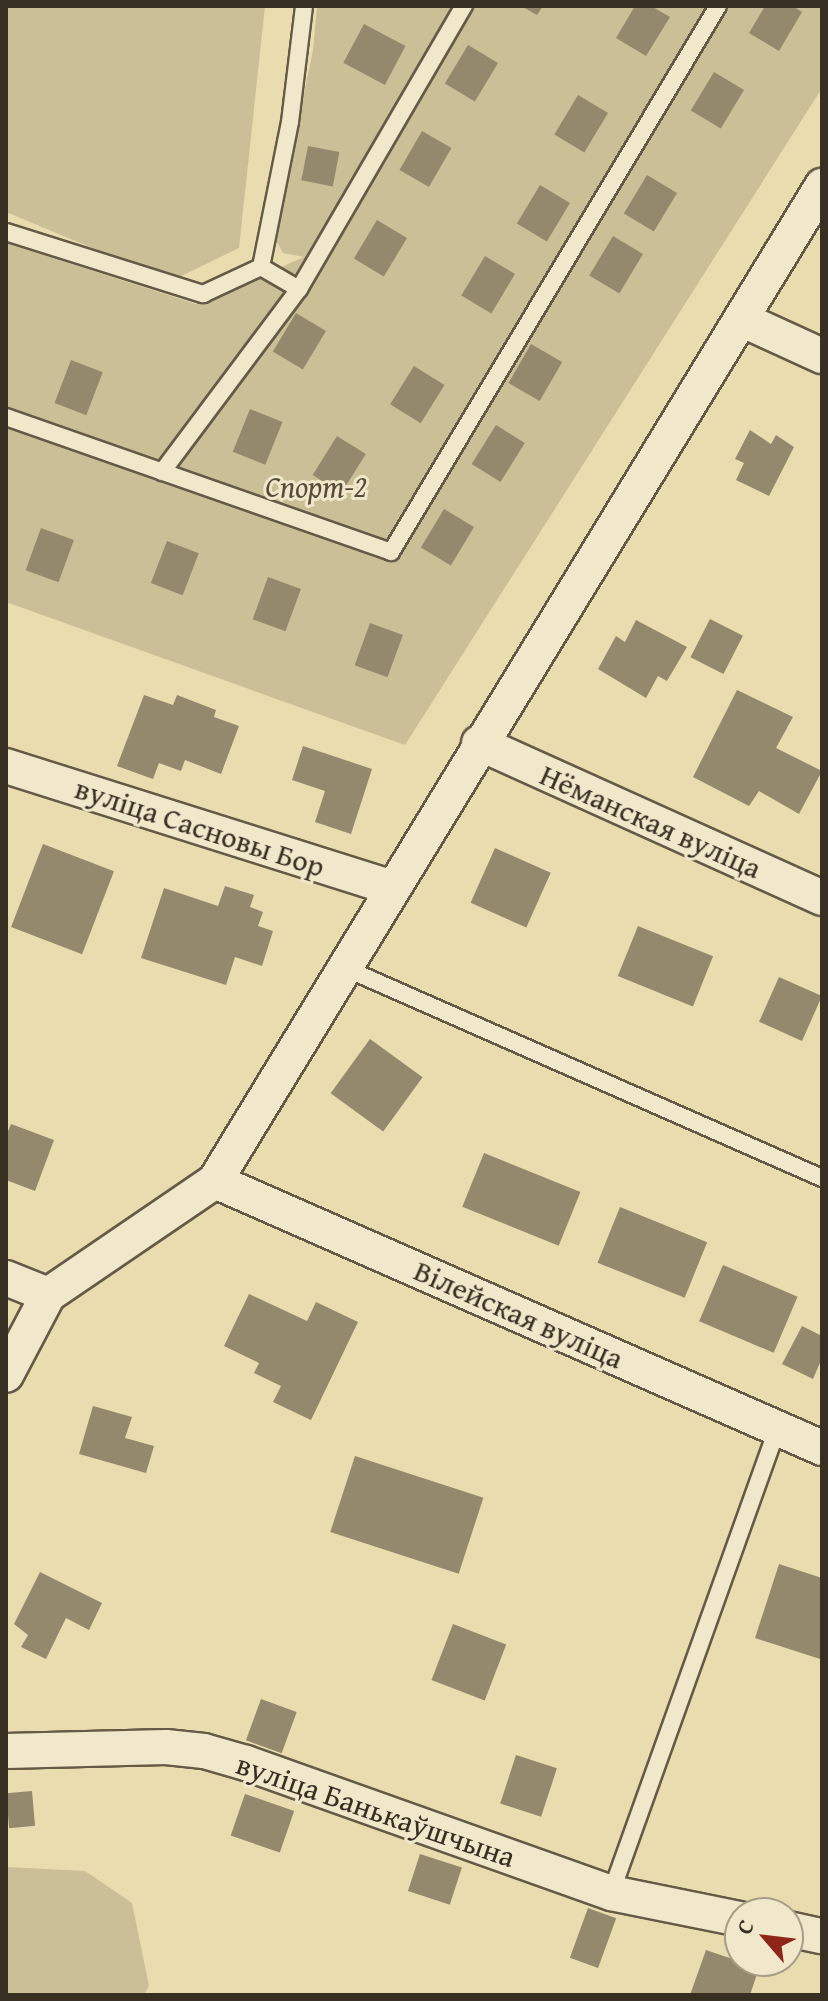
<!DOCTYPE html>
<html>
<head>
<meta charset="utf-8">
<style>
	body { margin:0 }
	#map { position:relative; width:828px; height:2001px; overflow:hidden; background:#e9dcaf; font-family:"Gentium Book Plus",serif }
	div>[style] { position:absolute }
	[style*='--x'] { left:calc(var(--x)*1px); top:calc(var(--y)*1px); width:calc(var(--w)*1px); rotate:calc(var(--a)*1deg) }
	.green>* { inset:0; background:#cbbf97 }
	.building>* { inset:0; background:#94896c; transform-origin:0 0 }
	.roads { filter:drop-shadow(2px 0 #645a46) drop-shadow(-2px 0 #645a46) drop-shadow(0 2px #645a46) drop-shadow(0 -2px #645a46) }
	.service>* { height:16px; margin:-8px; padding:0 8px; transform-origin:8px; border-radius:8px; background:#f1e8cb }
	.minor>* { height:34px; margin:-17px; padding:0 17px; transform-origin:17px; border-radius:17px; background:#f1e8cb }
	span { translate:-50% -50%; white-space:nowrap; text-align:center; line-height:1.15; -webkit-text-stroke:6px #f1e8cb; paint-order:stroke }
	.park-label { font-size:30px; color:#554c3a; font-style:italic }
	.street-label { font-size:30px; color:#382f23 }
	.frame { position:absolute; inset:0; border:8px solid #382f23; pointer-events:none }
	.north { position:absolute; left:724px; top:1897px; width:80px; height:80px; box-sizing:border-box; background:#f1e8cb; border:2px solid #a79e88; border-radius:50%; rotate:298deg; font-size:22px; font-weight:700; line-height:32px; text-align:center; color:#382f23 }
	.north::after { content:''; display:block; margin:auto; width:28px; height:36px; background:#8f2418; clip-path:polygon(50% 0,100% 100%,50% 72%,0 100%) }
</style>
</head>
<body>
<div id="map">
	<div class="green">
		<div style="clip-path:polygon(6px 6px,265px 6px,239px 248px,171px 281px,6px 212px)"></div>
		<div style="clip-path:polygon(317px 6px,822px 6px,822px 88px,405px 745px,6px 602px,6px 243px,196px 304px,304px 257px,283px 253px,274px 237px,313px 50px)"></div>
		<div style="clip-path:polygon(6px 1867px,85px 1871px,132px 1903px,149px 1986px,144px 1995px,6px 1995px)"></div>
	</div>
	<div class="building">
		<div style="clip-path:polygon(521px 6px,543px 6px,537px 15px)"></div>
		<div style="clip-path:polygon(635px 6px,651px 6px,670px 17px,646px 56px,616px 38px)"></div>
		<div style="clip-path:polygon(765px 6px,793px 6px,802px 12px,779px 51px,749px 33px)"></div>
		<div style="left:364px;top:24px;width:47px;height:44px;rotate:28deg"></div>
		<div style="left:468px;top:45px;width:35px;height:45px;rotate:31deg"></div>
		<div style="left:714px;top:72px;width:35px;height:45px;rotate:31deg"></div>
		<div style="left:578px;top:95px;width:35px;height:46px;rotate:31deg"></div>
		<div style="left:422px;top:131px;width:34px;height:45px;rotate:30deg"></div>
		<div style="left:308px;top:146px;width:32px;height:35px;rotate:11deg"></div>
		<div style="left:647px;top:175px;width:35px;height:45px;rotate:31deg"></div>
		<div style="left:540px;top:185px;width:35px;height:45px;rotate:31deg"></div>
		<div style="left:377px;top:220px;width:35px;height:45px;rotate:31deg"></div>
		<div style="left:613px;top:236px;width:35px;height:46px;rotate:31deg"></div>
		<div style="left:485px;top:256px;width:35px;height:46px;rotate:31deg"></div>
		<div style="left:296px;top:313px;width:35px;height:45px;rotate:31deg"></div>
		<div style="left:531px;top:344px;width:36px;height:45px;rotate:30deg"></div>
		<div style="left:71px;top:360px;width:34px;height:46px;rotate:21deg"></div>
		<div style="left:414px;top:366px;width:36px;height:45px;rotate:32deg"></div>
		<div style="left:250px;top:409px;width:35px;height:46px;rotate:22deg"></div>
		<div style="left:496px;top:425px;width:34px;height:46px;rotate:32deg"></div>
		<div style="clip-path:polygon(750px 430px,771px 444px,776px 435px,794px 447px,769px 496px,736px 480px,744px 463px,735px 459px)"></div>
		<div style="left:337px;top:436px;width:34px;height:46px;rotate:32deg"></div>
		<div style="left:444px;top:509px;width:35px;height:45px;rotate:31deg"></div>
		<div style="left:41px;top:528px;width:35px;height:45px;rotate:20deg"></div>
		<div style="left:167px;top:541px;width:34px;height:45px;rotate:21deg"></div>
		<div style="left:268px;top:577px;width:35px;height:45px;rotate:20deg"></div>
		<div style="left:710px;top:619px;width:37px;height:43px;rotate:27deg"></div>
		<div style="clip-path:polygon(636px 620px,687px 647px,667px 681px,658px 676px,646px 698px,598px 669px,616px 636px,625px 642px)"></div>
		<div style="left:370px;top:623px;width:35px;height:45px;rotate:20deg"></div>
		<div style="clip-path:polygon(737px 690px,793px 717px,776px 748px,822px 771px,799px 814px,759px 791px,749px 806px,693px 777px)"></div>
		<div style="clip-path:polygon(144px 695px,173px 705px,177px 695px,216px 710px,214px 717px,239px 726px,221px 774px,185px 760px,181px 771px,159px 763px,153px 779px,117px 766px)"></div>
		<div style="clip-path:polygon(303px 746px,372px 769px,351px 834px,315px 822px,325px 791px,292px 780px)"></div>
		<div style="left:43px;top:844px;width:76px;height:89px;rotate:21deg"></div>
		<div style="left:495px;top:848px;width:61px;height:60px;rotate:24deg"></div>
		<div style="clip-path:polygon(225px 886px,254px 895px,250px 907px,263px 912px,258px 926px,273px 931px,262px 966px,235px 957px,226px 985px,141px 958px,164px 888px,218px 906px)"></div>
		<div style="left:638px;top:926px;width:81px;height:54px;rotate:22deg"></div>
		<div style="left:779px;top:977px;width:47px;height:49px;rotate:24deg"></div>
		<div style="left:370px;top:1039px;width:65px;height:67px;rotate:36deg"></div>
		<div style="clip-path:polygon(11px 1124px,54px 1140px,35px 1191px,6px 1180px,6px 1136px)"></div>
		<div style="left:484px;top:1153px;width:104px;height:58px;rotate:22deg"></div>
		<div style="left:620px;top:1207px;width:94px;height:60px;rotate:22deg"></div>
		<div style="left:723px;top:1265px;width:81px;height:61px;rotate:23deg"></div>
		<div style="clip-path:polygon(249px 1294px,307px 1321px,316px 1302px,358px 1322px,311px 1420px,273px 1402px,281px 1386px,254px 1373px,259px 1363px,224px 1346px)"></div>
		<div style="clip-path:polygon(802px 1326px,822px 1336px,822px 1358px,813px 1379px,782px 1364px)"></div>
		<div style="clip-path:polygon(93px 1406px,132px 1417px,125px 1438px,154px 1446px,146px 1473px,79px 1454px)"></div>
		<div style="left:355px;top:1456px;width:135px;height:80px;rotate:18deg"></div>
		<div style="clip-path:polygon(779px 1564px,822px 1578px,820px 1659px,755px 1638px)"></div>
		<div style="clip-path:polygon(40px 1572px,102px 1603px,89px 1630px,66px 1618px,46px 1659px,21px 1647px,28px 1635px,14px 1624px)"></div>
		<div style="left:453px;top:1624px;width:57px;height:60px;rotate:21deg"></div>
		<div style="left:261px;top:1699px;width:38px;height:44px;rotate:20deg"></div>
		<div style="left:516px;top:1755px;width:43px;height:51px;rotate:18deg"></div>
		<div style="left:32px;top:1791px;width:35px;height:26px;rotate:85deg"></div>
		<div style="left:245px;top:1794px;width:52px;height:44px;rotate:19deg"></div>
		<div style="left:420px;top:1854px;width:44px;height:39px;rotate:18deg"></div>
		<div style="left:588px;top:1908px;width:30px;height:53px;rotate:20deg"></div>
		<div style="clip-path:polygon(706px 1950px,759px 1968px,750px 1995px,690px 1995px)"></div>
	</div>
	<div class="roads">
		<div class="service">
			<div style="--x:6;--y:232;--w:207;--a:17.5"></div>
			<div style="--x:203;--y:294;--w:64;--a:-25"></div>
			<div style="--x:261;--y:267;--w:148;--a:-78.7"></div>
			<div style="--x:290;--y:122;--w:117;--a:-83.1"></div>
			<div style="--x:261;--y:267;--w:44;--a:30.1"></div>
			<div style="--x:6;--y:417;--w:408;--a:19.3"></div>
			<div style="--x:391;--y:552;--w:636;--a:-59.08"></div>
			<div style="--x:162;--y:472;--w:229;--a:-53.2"></div>
			<div style="--x:299;--y:289;--w:328;--a:-59.8"></div>
			<div style="--x:345;--y:968;--w:521;--a:23.76"></div>
			<div style="--x:611;--y:1893;--w:495;--a:-70.3"></div>
		</div>
		<div class="minor">
			<div style="--x:741;--y:319;--w:89;--a:24.6"></div>
			<div style="--x:479;--y:743;--w:376;--a:24.3"></div>
			<div style="--x:6;--y:766;--w:406;--a:17.5"></div>
			<div style="--x:215;--y:1181;--w:663;--a:23.74"></div>
			<div style="--x:6;--y:1278;--w:45;--a:22"></div>
			<div style="--x:48;--y:1295;--w:90;--a:117.7"></div>
			<div style="--x:48;--y:1295;--w:202;--a:-34.3"></div>
			<div style="--x:215;--y:1181;--w:1166;--a:-58.61"></div>
			<div style="--x:6;--y:1751;--w:160;--a:-1.4"></div>
			<div style="--x:166;--y:1747;--w:38;--a:6"></div>
			<div style="--x:204;--y:1751;--w:44;--a:15.9"></div>
			<div style="--x:246;--y:1763;--w:387;--a:19.6"></div>
			<div style="--x:611;--y:1893;--w:132;--a:11.4"></div>
			<div style="--x:788;--y:1929;--w:35;--a:12"></div>
		</div>
	</div>
	<div class="park-label">
		<span style="left:316px;top:486px">Спорт-2</span>
	</div>
	<div class="street-label">
		<span style="left:651px;top:821px;rotate:24deg">Нёманская вуліца</span>
		<span style="left:200px;top:827px;rotate:18deg">вуліца Сасновы Бор</span>
		<span style="left:519px;top:1314px;rotate:24deg">Вілейская вуліца</span>
		<span style="left:376px;top:1810px;rotate:19deg">вуліца Банькаўшчына</span>
	</div>
	<div class="frame"></div>
	<div class="north">С</div>
</div>
</body>
</html>
